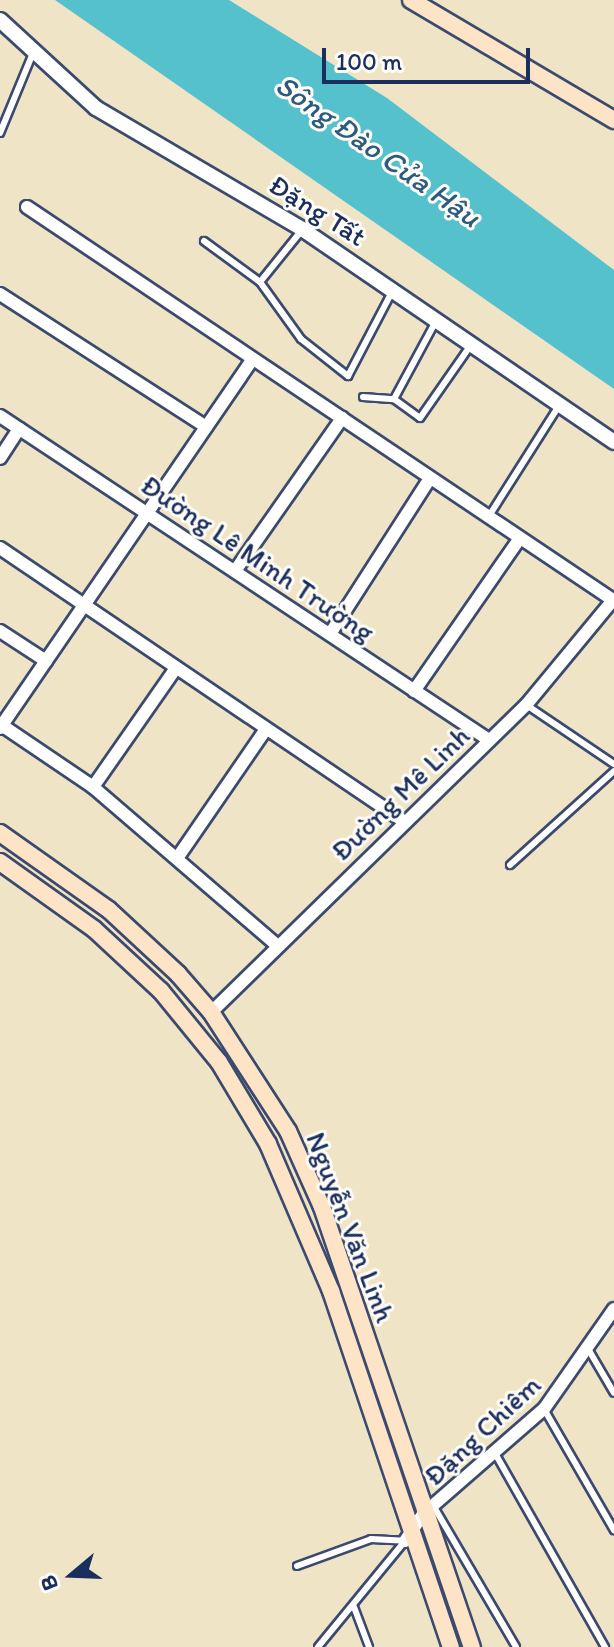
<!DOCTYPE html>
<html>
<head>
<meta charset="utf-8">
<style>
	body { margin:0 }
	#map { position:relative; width:614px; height:1647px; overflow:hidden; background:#f0e4c6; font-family:Itim,sans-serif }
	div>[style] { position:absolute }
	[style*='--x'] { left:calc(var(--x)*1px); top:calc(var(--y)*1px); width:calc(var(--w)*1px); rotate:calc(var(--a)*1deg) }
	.water>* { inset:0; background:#54c1cd }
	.roads { filter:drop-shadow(2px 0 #3b4a6e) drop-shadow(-2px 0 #3b4a6e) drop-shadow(0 2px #3b4a6e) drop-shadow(0 -2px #3b4a6e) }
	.service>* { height:6px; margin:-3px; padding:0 3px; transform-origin:3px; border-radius:3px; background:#fff }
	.minor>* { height:12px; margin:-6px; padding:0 6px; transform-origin:6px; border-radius:6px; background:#fff }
	.tertiary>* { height:14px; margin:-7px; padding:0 7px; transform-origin:7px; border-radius:7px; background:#fff }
	.secondary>* { height:16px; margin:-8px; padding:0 8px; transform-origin:8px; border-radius:8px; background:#fee4c6 }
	span { translate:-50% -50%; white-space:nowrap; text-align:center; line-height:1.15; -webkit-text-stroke:6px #fdfcf7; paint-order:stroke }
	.street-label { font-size:28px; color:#1b2f5e }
	.water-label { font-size:30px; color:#2c5b7f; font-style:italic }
	.north { position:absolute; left:32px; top:1535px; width:80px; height:80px; -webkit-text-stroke:6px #fdfcf7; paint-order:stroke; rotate:251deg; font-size:22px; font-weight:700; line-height:32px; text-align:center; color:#1b2f5e }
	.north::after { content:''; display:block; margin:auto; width:28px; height:36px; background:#1b2f5e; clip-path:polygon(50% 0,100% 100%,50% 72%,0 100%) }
	.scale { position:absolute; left:322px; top:48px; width:208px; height:36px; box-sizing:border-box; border:4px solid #1b2f5e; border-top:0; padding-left:10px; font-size:24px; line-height:28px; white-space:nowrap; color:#1b2f5e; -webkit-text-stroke:6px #fdfcf7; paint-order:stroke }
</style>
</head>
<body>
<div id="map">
	<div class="water">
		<div style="clip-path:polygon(55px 0,229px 0,387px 98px,614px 270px,614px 389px)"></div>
	</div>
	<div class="roads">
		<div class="service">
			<div style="--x:0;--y:133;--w:87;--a:-67.6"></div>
			<div style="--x:302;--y:230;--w:67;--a:128.9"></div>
			<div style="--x:260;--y:282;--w:70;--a:54.3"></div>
			<div style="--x:301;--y:339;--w:60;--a:38.2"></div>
			<div style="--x:348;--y:376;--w:95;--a:-62.4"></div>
			<div style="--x:204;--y:241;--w:69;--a:36.2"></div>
			<div style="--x:363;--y:397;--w:31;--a:4"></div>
			<div style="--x:394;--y:399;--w:32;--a:36"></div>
			<div style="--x:420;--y:418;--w:89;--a:-55.1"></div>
			<div style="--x:394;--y:399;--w:89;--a:-61.7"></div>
			<div style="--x:489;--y:516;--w:133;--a:-57.6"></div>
			<div style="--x:528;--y:706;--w:104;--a:34"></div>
			<div style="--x:510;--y:865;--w:140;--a:-42.1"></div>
			<div style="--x:587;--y:1347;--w:53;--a:59.6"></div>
			<div style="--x:544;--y:1409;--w:140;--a:60"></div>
			<div style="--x:496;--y:1455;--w:221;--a:60.4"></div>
			<div style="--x:434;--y:1507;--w:162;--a:59.6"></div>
			<div style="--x:297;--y:1566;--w:79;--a:-20"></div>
			<div style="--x:371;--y:1539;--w:34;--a:3"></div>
			<div style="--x:405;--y:1541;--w:137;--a:129.4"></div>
			<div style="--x:354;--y:1607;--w:43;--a:69.4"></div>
		</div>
		<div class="minor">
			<div style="--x:27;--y:207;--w:706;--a:33.85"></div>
			<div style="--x:613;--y:600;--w:136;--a:129.6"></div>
			<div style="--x:526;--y:705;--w:440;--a:135.7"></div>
			<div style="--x:0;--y:294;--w:245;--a:32.8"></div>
			<div style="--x:0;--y:416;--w:587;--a:33.53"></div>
			<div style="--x:0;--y:458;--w:35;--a:-57"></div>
			<div style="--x:0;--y:548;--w:488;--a:34.1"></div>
			<div style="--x:235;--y:571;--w:187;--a:-55"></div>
			<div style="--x:0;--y:631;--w:55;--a:33.1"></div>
			<div style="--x:330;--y:634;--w:185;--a:-57.3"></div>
			<div style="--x:414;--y:691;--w:186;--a:-55.3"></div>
			<div style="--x:0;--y:724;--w:112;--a:34.1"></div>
			<div style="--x:93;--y:787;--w:243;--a:40.7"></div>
			<div style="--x:0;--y:728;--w:447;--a:-55.6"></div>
			<div style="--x:93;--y:787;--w:145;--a:-55.1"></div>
			<div style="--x:178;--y:857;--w:155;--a:-55.5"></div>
			<div style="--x:405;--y:1541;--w:32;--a:-56"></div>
			<div style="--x:423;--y:1514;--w:160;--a:-41"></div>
			<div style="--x:544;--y:1409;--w:122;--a:-55"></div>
		</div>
		<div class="tertiary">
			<div style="--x:0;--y:20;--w:130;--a:42.5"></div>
			<div style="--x:96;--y:108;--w:239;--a:30.4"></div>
			<div style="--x:302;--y:229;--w:378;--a:34.3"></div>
		</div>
		<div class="secondary">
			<div style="--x:411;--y:0;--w:236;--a:30.6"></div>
			<div style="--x:0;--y:833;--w:133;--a:35.2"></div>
			<div style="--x:109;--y:910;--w:94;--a:42.8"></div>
			<div style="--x:178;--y:974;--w:50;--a:49"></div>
			<div style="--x:211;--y:1012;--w:142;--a:57.1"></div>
			<div style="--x:288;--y:1131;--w:83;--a:65.9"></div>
			<div style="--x:322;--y:1207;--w:465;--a:71.2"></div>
			<div style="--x:0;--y:862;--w:115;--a:35.5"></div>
			<div style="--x:94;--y:929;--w:91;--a:42.8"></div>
			<div style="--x:161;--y:991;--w:92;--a:50.8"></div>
			<div style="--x:219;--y:1062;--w:96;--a:59.1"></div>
			<div style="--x:268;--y:1144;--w:160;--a:66.8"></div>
			<div style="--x:331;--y:1291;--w:376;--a:71.4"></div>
		</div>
	</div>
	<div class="street-label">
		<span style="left:318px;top:210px;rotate:32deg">Đặng Tất</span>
		<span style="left:258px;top:558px;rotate:34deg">Đường Lê Minh Trường</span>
		<span style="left:400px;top:793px;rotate:-44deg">Đường Mê Linh</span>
		<span style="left:351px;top:1227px;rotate:69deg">Nguyễn Văn Linh</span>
		<span style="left:482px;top:1430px;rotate:-43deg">Đặng Chiêm</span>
	</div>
	<div class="water-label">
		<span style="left:378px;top:151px;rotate:35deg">Sông Đào Cửa Hậu</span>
	</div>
	<div class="north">B</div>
	<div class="scale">100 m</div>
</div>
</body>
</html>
